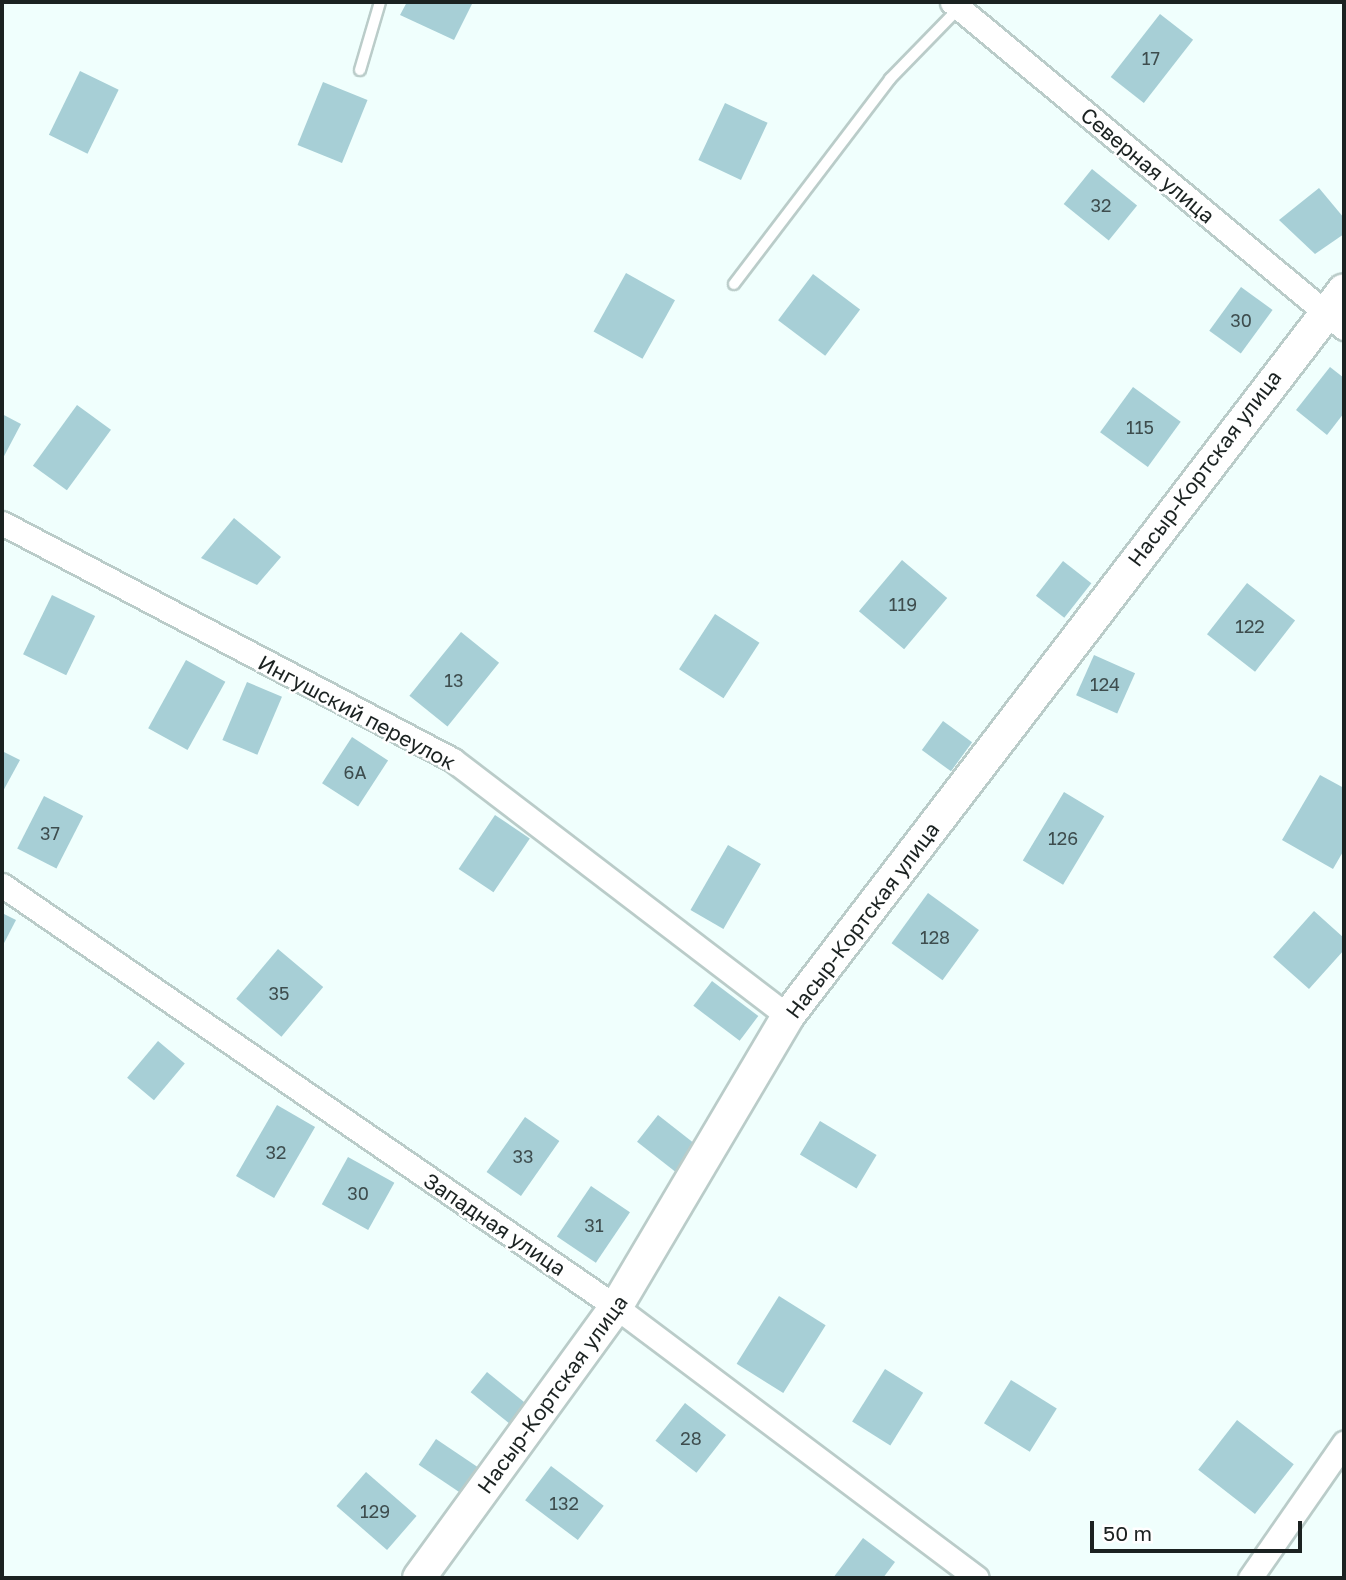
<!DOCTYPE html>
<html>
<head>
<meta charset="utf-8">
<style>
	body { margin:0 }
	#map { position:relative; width:1346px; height:1580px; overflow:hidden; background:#f0fffd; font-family:"Golos Text",sans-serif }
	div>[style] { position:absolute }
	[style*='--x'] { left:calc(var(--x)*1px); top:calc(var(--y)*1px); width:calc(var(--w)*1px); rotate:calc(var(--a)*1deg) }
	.building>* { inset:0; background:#a7cfd6; transform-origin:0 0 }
	.roads { filter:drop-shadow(2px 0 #baccc9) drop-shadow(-2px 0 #baccc9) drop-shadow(0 2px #baccc9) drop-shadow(0 -2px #baccc9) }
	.lane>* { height:10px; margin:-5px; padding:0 5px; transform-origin:5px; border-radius:5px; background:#fff }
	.street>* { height:23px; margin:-11.5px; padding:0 11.5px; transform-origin:11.5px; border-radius:11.5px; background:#fff }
	.secondary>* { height:32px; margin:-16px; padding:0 16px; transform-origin:16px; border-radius:16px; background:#fff }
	span { translate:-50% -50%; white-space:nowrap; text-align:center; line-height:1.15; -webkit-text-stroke:5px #fff; paint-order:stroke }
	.number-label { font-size:18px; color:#3e4d4e }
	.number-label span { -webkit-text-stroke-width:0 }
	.street-label { font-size:21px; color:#1b2221 }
	.frame { position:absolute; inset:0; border:4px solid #1b2221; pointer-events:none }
	.scale { position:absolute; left:1090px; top:1521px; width:212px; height:32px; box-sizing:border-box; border:4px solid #1b2221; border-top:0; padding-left:9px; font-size:21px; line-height:24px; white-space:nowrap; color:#1b2221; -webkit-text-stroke:5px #fff; paint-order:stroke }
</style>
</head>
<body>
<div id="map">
	<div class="building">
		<div style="clip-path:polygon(407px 2px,473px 2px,454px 40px,400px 15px)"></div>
		<div style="left:1160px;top:14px;width:42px;height:80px;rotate:38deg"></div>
		<div style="left:80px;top:71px;width:43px;height:71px;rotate:26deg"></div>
		<div style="left:323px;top:82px;width:48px;height:68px;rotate:22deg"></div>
		<div style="left:725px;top:103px;width:47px;height:63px;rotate:25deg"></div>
		<div style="left:1092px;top:169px;width:58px;height:45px;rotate:39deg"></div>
		<div style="clip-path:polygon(1319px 188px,1344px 218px,1344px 234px,1315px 254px,1279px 220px)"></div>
		<div style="left:626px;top:273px;width:56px;height:67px;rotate:29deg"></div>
		<div style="left:813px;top:274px;width:59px;height:58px;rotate:37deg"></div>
		<div style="left:1241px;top:287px;width:39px;height:54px;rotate:36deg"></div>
		<div style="clip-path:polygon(1330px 367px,1344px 378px,1344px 413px,1327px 435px,1296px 410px)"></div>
		<div style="left:1133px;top:387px;width:59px;height:56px;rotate:36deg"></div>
		<div style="left:77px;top:405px;width:42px;height:75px;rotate:36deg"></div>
		<div style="clip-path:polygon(2px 414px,21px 424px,2px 460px)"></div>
		<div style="clip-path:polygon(234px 518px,281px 557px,257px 585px,201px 558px)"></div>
		<div style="left:902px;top:560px;width:59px;height:67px;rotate:40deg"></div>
		<div style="left:1063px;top:561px;width:36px;height:44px;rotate:38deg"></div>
		<div style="left:1247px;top:583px;width:61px;height:65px;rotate:38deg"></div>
		<div style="left:52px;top:595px;width:48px;height:66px;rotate:26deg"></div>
		<div style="left:715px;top:614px;width:53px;height:66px;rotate:33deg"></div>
		<div style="left:461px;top:632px;width:49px;height:82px;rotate:39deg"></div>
		<div style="left:1094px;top:655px;width:45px;height:44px;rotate:24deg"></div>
		<div style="left:186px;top:660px;width:45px;height:78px;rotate:29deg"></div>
		<div style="left:247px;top:682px;width:38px;height:63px;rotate:23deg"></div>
		<div style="left:943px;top:721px;width:36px;height:36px;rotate:36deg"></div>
		<div style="left:352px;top:737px;width:43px;height:55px;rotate:33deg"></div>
		<div style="clip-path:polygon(2px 751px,20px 760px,2px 793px)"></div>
		<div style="clip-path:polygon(1320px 775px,1344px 788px,1344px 850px,1333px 869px,1282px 840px)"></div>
		<div style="left:1064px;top:792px;width:47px;height:80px;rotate:31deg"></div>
		<div style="left:44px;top:796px;width:44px;height:59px;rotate:27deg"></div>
		<div style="left:495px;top:815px;width:42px;height:65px;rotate:34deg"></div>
		<div style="left:728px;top:845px;width:38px;height:75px;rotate:30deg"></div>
		<div style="left:928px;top:893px;width:63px;height:62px;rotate:36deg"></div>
		<div style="clip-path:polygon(1314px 911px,1344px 938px,1344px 950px,1309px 989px,1273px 957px)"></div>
		<div style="clip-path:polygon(2px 913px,16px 920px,2px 947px)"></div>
		<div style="left:278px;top:949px;width:59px;height:65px;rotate:40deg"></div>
		<div style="left:712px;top:981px;width:58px;height:31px;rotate:37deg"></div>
		<div style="left:158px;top:1041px;width:35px;height:48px;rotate:40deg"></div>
		<div style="left:277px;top:1105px;width:44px;height:82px;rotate:30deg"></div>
		<div style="left:658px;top:1115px;width:49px;height:34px;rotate:38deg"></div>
		<div style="left:525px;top:1117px;width:42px;height:67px;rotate:35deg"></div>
		<div style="left:820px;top:1121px;width:66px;height:39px;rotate:31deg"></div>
		<div style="left:348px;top:1157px;width:53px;height:54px;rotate:29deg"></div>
		<div style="left:591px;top:1186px;width:47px;height:61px;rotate:34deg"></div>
		<div style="left:779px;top:1296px;width:55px;height:80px;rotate:32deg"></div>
		<div style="left:885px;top:1369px;width:45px;height:62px;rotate:32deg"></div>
		<div style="left:487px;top:1372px;width:54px;height:26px;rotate:39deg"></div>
		<div style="left:1011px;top:1380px;width:54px;height:51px;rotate:32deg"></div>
		<div style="left:685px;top:1403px;width:52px;height:48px;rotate:38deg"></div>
		<div style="left:1237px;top:1420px;width:72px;height:63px;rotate:38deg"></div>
		<div style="left:436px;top:1439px;width:60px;height:31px;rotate:34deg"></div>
		<div style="left:551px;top:1466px;width:66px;height:43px;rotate:37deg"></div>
		<div style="left:366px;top:1472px;width:67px;height:45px;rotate:41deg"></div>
		<div style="clip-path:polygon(863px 1538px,895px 1562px,883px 1578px,833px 1578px)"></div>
	</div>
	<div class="roads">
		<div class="lane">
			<div style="--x:360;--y:70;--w:71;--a:-73.6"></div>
			<div style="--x:734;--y:284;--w:258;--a:-52.7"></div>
			<div style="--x:890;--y:79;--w:99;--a:-45.8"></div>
		</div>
		<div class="street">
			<div style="--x:952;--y:2;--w:510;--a:39.75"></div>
			<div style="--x:2;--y:523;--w:509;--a:27.72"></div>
			<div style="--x:453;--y:760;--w:422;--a:37.4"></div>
			<div style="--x:2;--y:885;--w:745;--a:34.5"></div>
			<div style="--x:616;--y:1307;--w:451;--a:36.9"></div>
			<div style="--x:1250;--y:1578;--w:165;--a:-55.2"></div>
		</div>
		<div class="secondary">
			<div style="--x:419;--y:1578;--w:335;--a:-54"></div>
			<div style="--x:616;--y:1307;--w:338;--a:-59.4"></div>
			<div style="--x:788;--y:1016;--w:914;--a:-52.55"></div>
		</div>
	</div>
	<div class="number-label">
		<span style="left:1151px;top:58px">17</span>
		<span style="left:1101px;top:205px">32</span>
		<span style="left:1241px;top:320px">30</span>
		<span style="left:1140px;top:427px">115</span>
		<span style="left:903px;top:604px">119</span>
		<span style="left:1250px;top:626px">122</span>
		<span style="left:454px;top:680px">13</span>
		<span style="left:1105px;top:684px">124</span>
		<span style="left:355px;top:772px">6А</span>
		<span style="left:50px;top:833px">37</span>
		<span style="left:1063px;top:838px">126</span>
		<span style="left:935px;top:937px">128</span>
		<span style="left:279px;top:993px">35</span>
		<span style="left:276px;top:1152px">32</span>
		<span style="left:523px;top:1156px">33</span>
		<span style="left:358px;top:1193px">30</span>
		<span style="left:594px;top:1225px">31</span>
		<span style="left:691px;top:1438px">28</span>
		<span style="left:564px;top:1503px">132</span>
		<span style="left:375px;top:1511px">129</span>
	</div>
	<div class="street-label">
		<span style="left:1148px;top:165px;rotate:40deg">Северная улица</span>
		<span style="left:1204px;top:468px;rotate:-53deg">Насыр-Кортская улица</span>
		<span style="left:357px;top:712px;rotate:28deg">Ингушский переулок</span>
		<span style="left:862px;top:920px;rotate:-53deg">Насыр-Кортская улица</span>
		<span style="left:495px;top:1224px;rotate:34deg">Западная улица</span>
		<span style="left:552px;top:1394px;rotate:-54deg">Насыр-Кортская улица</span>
	</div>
	<div class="frame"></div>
	<div class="scale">50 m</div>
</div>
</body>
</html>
